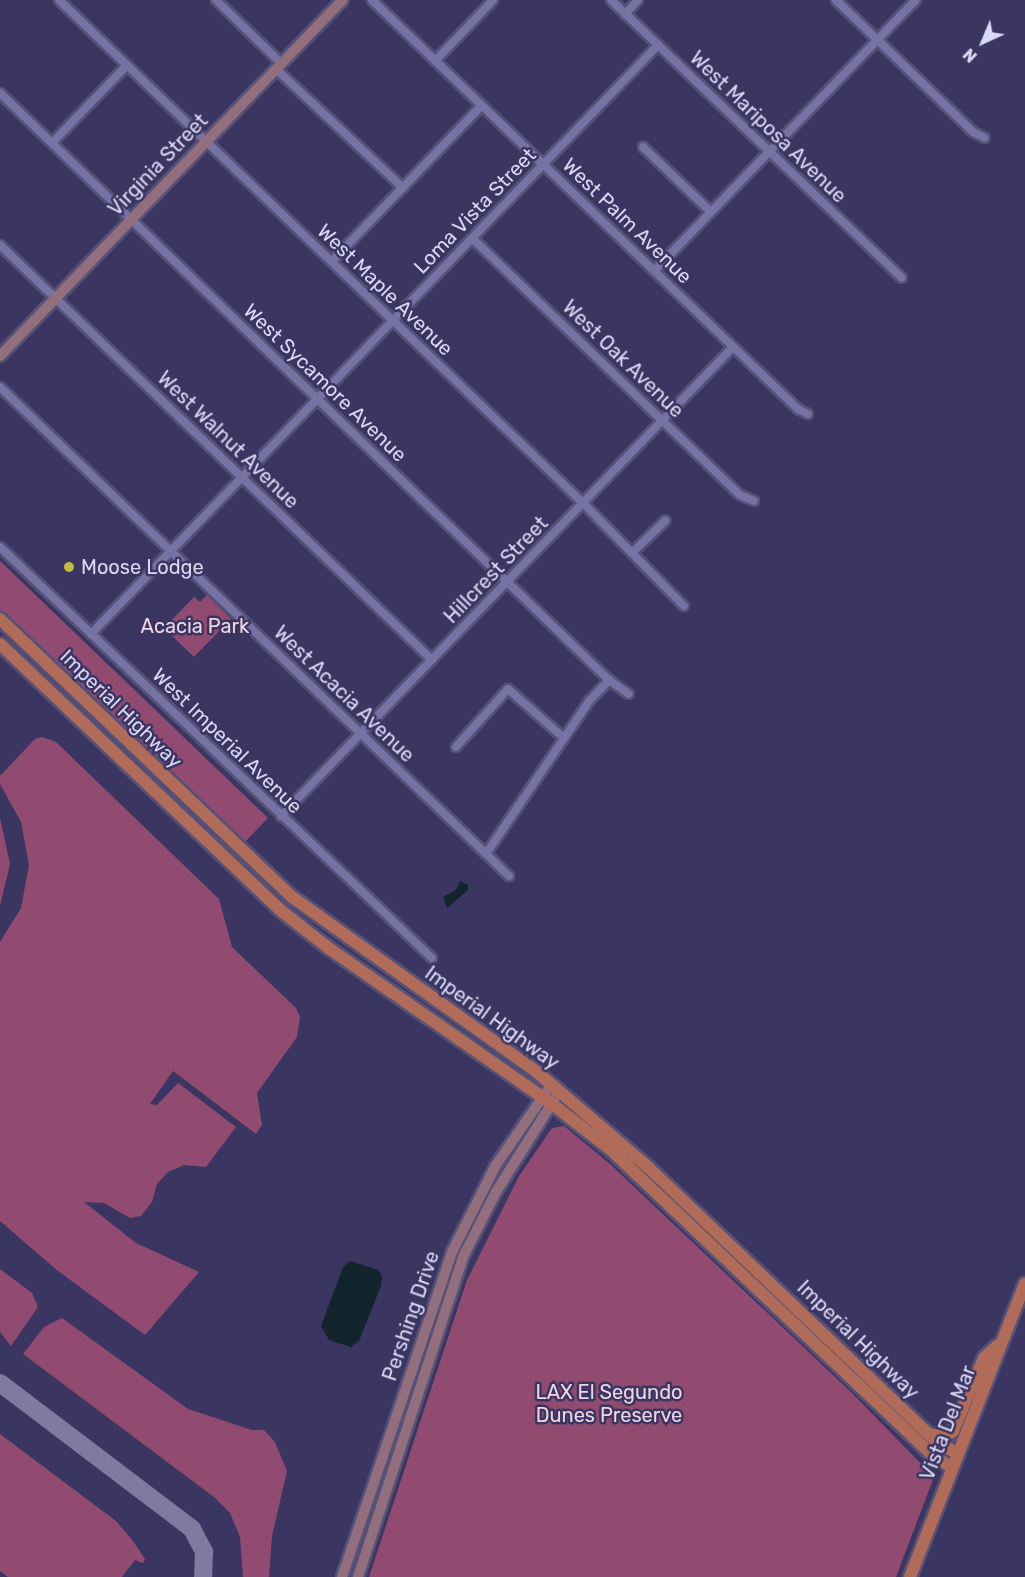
<!DOCTYPE html>
<html>
<head>
<meta charset="utf-8">
<style>
	body { margin:0 }
	#map { position:relative; width:1025px; height:1577px; overflow:hidden; background:#3b3562; font-family:Rubik,sans-serif }
	div>[style] { position:absolute }
	[style*='--x'] { left:calc(var(--x)*1px); top:calc(var(--y)*1px); width:calc(var(--w)*1px); rotate:calc(var(--a)*1deg) }
	.green>* { inset:0; background:#914b71 }
	.water>* { inset:0; background:#12242c }
	.taxiway>* { height:18px; margin:-9px; padding:0 9px; transform-origin:9px; border-radius:9px; background:#7e7aa0 }
	.roads { filter:drop-shadow(2px 0 #565177) drop-shadow(-2px 0 #565177) drop-shadow(0 2px #565177) drop-shadow(0 -2px #565177) }
	.street>* { height:8px; margin:-4px; padding:0 4px; transform-origin:4px; border-radius:4px; background:#7672a4 }
	.secondary>* { height:10px; margin:-5px; padding:0 5px; transform-origin:5px; border-radius:5px; background:#936f7e }
	.primary>* { height:12px; margin:-6px; padding:0 6px; transform-origin:6px; border-radius:6px; background:#b06c58 }
	.dots>* { width:16px; height:16px; translate:-50% -50%; box-sizing:border-box; border:3px solid #3b3562; border-radius:50% }
	span { translate:-50% -50%; white-space:nowrap; text-align:center; line-height:1.15; -webkit-text-stroke:5px #3b3562; paint-order:stroke }
	.street-label { font-size:20px; color:#dad9f5 }
	.poi-label { font-size:20px; color:#dad9f5 }
	.left { translate:0 -50%; text-align:left }
	.park-label { font-size:20px; color:#f0d6e2 }
	.north { position:absolute; left:953px; top:12px; width:60px; height:60px; -webkit-text-stroke:4px #3b3562; paint-order:stroke; rotate:224deg; font-size:16px; font-weight:700; line-height:24px; text-align:center; color:#dad9f5 }
	.north::after { content:''; display:block; margin:auto; width:21px; height:27px; background:#dad9f5; clip-path:polygon(50% 0,100% 100%,50% 72%,0 100%) }
</style>
</head>
<body>
<div id="map">
	<div class="green">
		<div style="clip-path:polygon(0 561px,268px 818px,245px 842px,0 610px)"></div>
		<div style="clip-path:polygon(207px 595px,231px 619px,194px 657px,164px 628px,194px 597px,200px 602px)"></div>
		<div style="clip-path:polygon(42px 737px,56px 742px,219px 899px,232px 947px,296px 1008px,300px 1017px,297px 1037px,257px 1093px,262px 1125px,256px 1134px,173px 1071px,150px 1104px,157px 1105px,178px 1083px,236px 1127px,206px 1167px,184px 1165px,168px 1172px,157px 1184px,152px 1202px,141px 1216px,130px 1218px,104px 1203px,84px 1202px,136px 1243px,199px 1272px,145px 1335px,58px 1271px,0 1221px,0 942px,21px 908px,29px 865px,21px 822px,0 784px,0 776px,35px 739px)"></div>
		<div style="clip-path:polygon(0 818px,10px 864px,0 906px)"></div>
		<div style="clip-path:polygon(564px 1126px,610px 1164px,853px 1394px,934px 1477px,896px 1577px,369px 1577px,467px 1280px,519px 1176px,552px 1128px)"></div>
		<div style="clip-path:polygon(0 1269px,32px 1293px,38px 1307px,11px 1346px,0 1332px)"></div>
		<div style="clip-path:polygon(62px 1318px,188px 1409px,252px 1430px,264px 1430px,275px 1442px,287px 1471px,272px 1536px,269px 1577px,243px 1577px,240px 1537px,230px 1513px,214px 1497px,23px 1354px,44px 1327px)"></div>
		<div style="clip-path:polygon(0 1434px,116px 1521px,133px 1541px,145px 1559px,143px 1563px,135px 1560px,122px 1577px,8px 1577px,0 1571px)"></div>
	</div>
	<div class="water">
		<div style="clip-path:polygon(460px 881px,468px 885px,468px 890px,447px 908px,443px 897px,456px 890px)"></div>
		<div style="clip-path:polygon(350px 1261px,379px 1270px,382px 1277px,381px 1286px,359px 1341px,351px 1347px,329px 1340px,321px 1326px,343px 1267px)"></div>
	</div>
	<div class="taxiway">
		<div style="--x:0;--y:1383;--w:241;--a:37.2"></div>
		<div style="--x:192;--y:1529;--w:26;--a:62"></div>
		<div style="--x:204;--y:1552;--w:25;--a:92"></div>
	</div>
	<div class="roads">
		<div class="street">
			<div style="--x:59;--y:0;--w:726;--a:43.83"></div>
			<div style="--x:583;--y:503;--w:144;--a:45.6"></div>
			<div style="--x:216;--y:0;--w:91;--a:44.1"></div>
			<div style="--x:372;--y:0;--w:591;--a:43.83"></div>
			<div style="--x:798;--y:409;--w:11;--a:27"></div>
			<div style="--x:611;--y:0;--w:402;--a:43.7"></div>
			<div style="--x:836;--y:0;--w:190;--a:43.9"></div>
			<div style="--x:973;--y:132;--w:13;--a:27"></div>
			<div style="--x:625;--y:14;--w:19;--a:-47"></div>
			<div style="--x:435;--y:61;--w:84;--a:-46.4"></div>
			<div style="--x:276;--y:69;--w:174;--a:43.1"></div>
			<div style="--x:0;--y:93;--w:846;--a:43.95"></div>
			<div style="--x:609;--y:680;--w:24;--a:35"></div>
			<div style="--x:52;--y:143;--w:108;--a:-46.1"></div>
			<div style="--x:643;--y:147;--w:93;--a:43.7"></div>
			<div style="--x:472;--y:238;--w:371;--a:43.8"></div>
			<div style="--x:740;--y:495;--w:15;--a:23"></div>
			<div style="--x:0;--y:245;--w:599;--a:43.85"></div>
			<div style="--x:332;--y:261;--w:216;--a:-46.1"></div>
			<div style="--x:654;--y:271;--w:377;--a:-46"></div>
			<div style="--x:0;--y:387;--w:706;--a:43.85"></div>
			<div style="--x:0;--y:547;--w:596;--a:43.57"></div>
			<div style="--x:633;--y:552;--w:45;--a:-44.1"></div>
			<div style="--x:91;--y:634;--w:818;--a:-46.09"></div>
			<div style="--x:456;--y:747;--w:78;--a:-48.1"></div>
			<div style="--x:508;--y:689;--w:74;--a:41.2"></div>
			<div style="--x:281;--y:816;--w:651;--a:-46.06"></div>
			<div style="--x:486;--y:854;--w:186;--a:-56"></div>
			<div style="--x:590;--y:700;--w:28;--a:-46"></div>
		</div>
		<div class="secondary">
			<div style="--x:0;--y:356;--w:494;--a:-46.1"></div>
			<div style="--x:342;--y:1577;--w:343;--a:-71.3"></div>
			<div style="--x:452;--y:1252;--w:97;--a:-63.2"></div>
			<div style="--x:496;--y:1165;--w:97;--a:-55.5"></div>
			<div style="--x:358;--y:1577;--w:337;--a:-71.8"></div>
			<div style="--x:463;--y:1257;--w:73;--a:-63.1"></div>
			<div style="--x:496;--y:1192;--w:118;--a:-57.8"></div>
		</div>
		<div class="primary">
			<div style="--x:0;--y:619;--w:402;--a:43.6"></div>
			<div style="--x:291;--y:896;--w:304;--a:35.6"></div>
			<div style="--x:538;--y:1073;--w:145;--a:40.5"></div>
			<div style="--x:648;--y:1167;--w:399;--a:43.6"></div>
			<div style="--x:937;--y:1442;--w:23;--a:29"></div>
			<div style="--x:0;--y:644;--w:386;--a:43.5"></div>
			<div style="--x:280;--y:910;--w:63;--a:38"></div>
			<div style="--x:330;--y:949;--w:271;--a:34.9"></div>
			<div style="--x:552;--y:1104;--w:75;--a:37.9"></div>
			<div style="--x:611;--y:1150;--w:449;--a:43.5"></div>
			<div style="--x:937;--y:1459;--w:17;--a:28"></div>
			<div style="--x:929;--y:1434;--w:15;--a:11"></div>
			<div style="--x:944;--y:1437;--w:11;--a:-34"></div>
			<div style="--x:953;--y:1431;--w:79;--a:-67"></div>
			<div style="--x:984;--y:1358;--w:18;--a:-43"></div>
			<div style="--x:910;--y:1577;--w:315;--a:-68.6"></div>
		</div>
	</div>
	<div class="dots">
		<div style="left:69px;top:567px;background:#c2bd3f"></div>
	</div>
	<div class="street-label">
		<span style="left:768px;top:127px;rotate:44deg">West Mariposa Avenue</span>
		<span style="left:158px;top:165px;rotate:-46deg">Virginia Street</span>
		<span style="left:475px;top:211px;rotate:-46deg">Loma Vista Street</span>
		<span style="left:627px;top:221px;rotate:44deg">West Palm Avenue</span>
		<span style="left:385px;top:290px;rotate:44deg">West Maple Avenue</span>
		<span style="left:623px;top:359px;rotate:44deg">West Oak Avenue</span>
		<span style="left:325px;top:383px;rotate:44deg">West Sycamore Avenue</span>
		<span style="left:228px;top:440px;rotate:44deg">West Walnut Avenue</span>
		<span style="left:496px;top:570px;rotate:-46deg">Hillcrest Street</span>
		<span style="left:344px;top:694px;rotate:44deg">West Acacia Avenue</span>
		<span style="left:121px;top:709px;rotate:44deg">Imperial Highway</span>
		<span style="left:227px;top:741px;rotate:44deg">West Imperial Avenue</span>
		<span style="left:492px;top:1018px;rotate:36deg">Imperial Highway</span>
		<span style="left:411px;top:1316px;rotate:-71deg">Pershing Drive</span>
		<span style="left:858px;top:1340px;rotate:44deg">Imperial Highway</span>
		<span style="left:948px;top:1423px;rotate:-69deg">Vista Del Mar</span>
	</div>
	<div class="poi-label">
		<span class="left" style="left:81px;top:567px">Moose Lodge</span>
	</div>
	<div class="park-label">
		<span style="left:195px;top:626px">Acacia Park</span>
		<span style="left:609px;top:1404px">LAX El Segundo<br>Dunes Preserve</span>
	</div>
	<div class="north">N</div>
</div>
</body>
</html>
